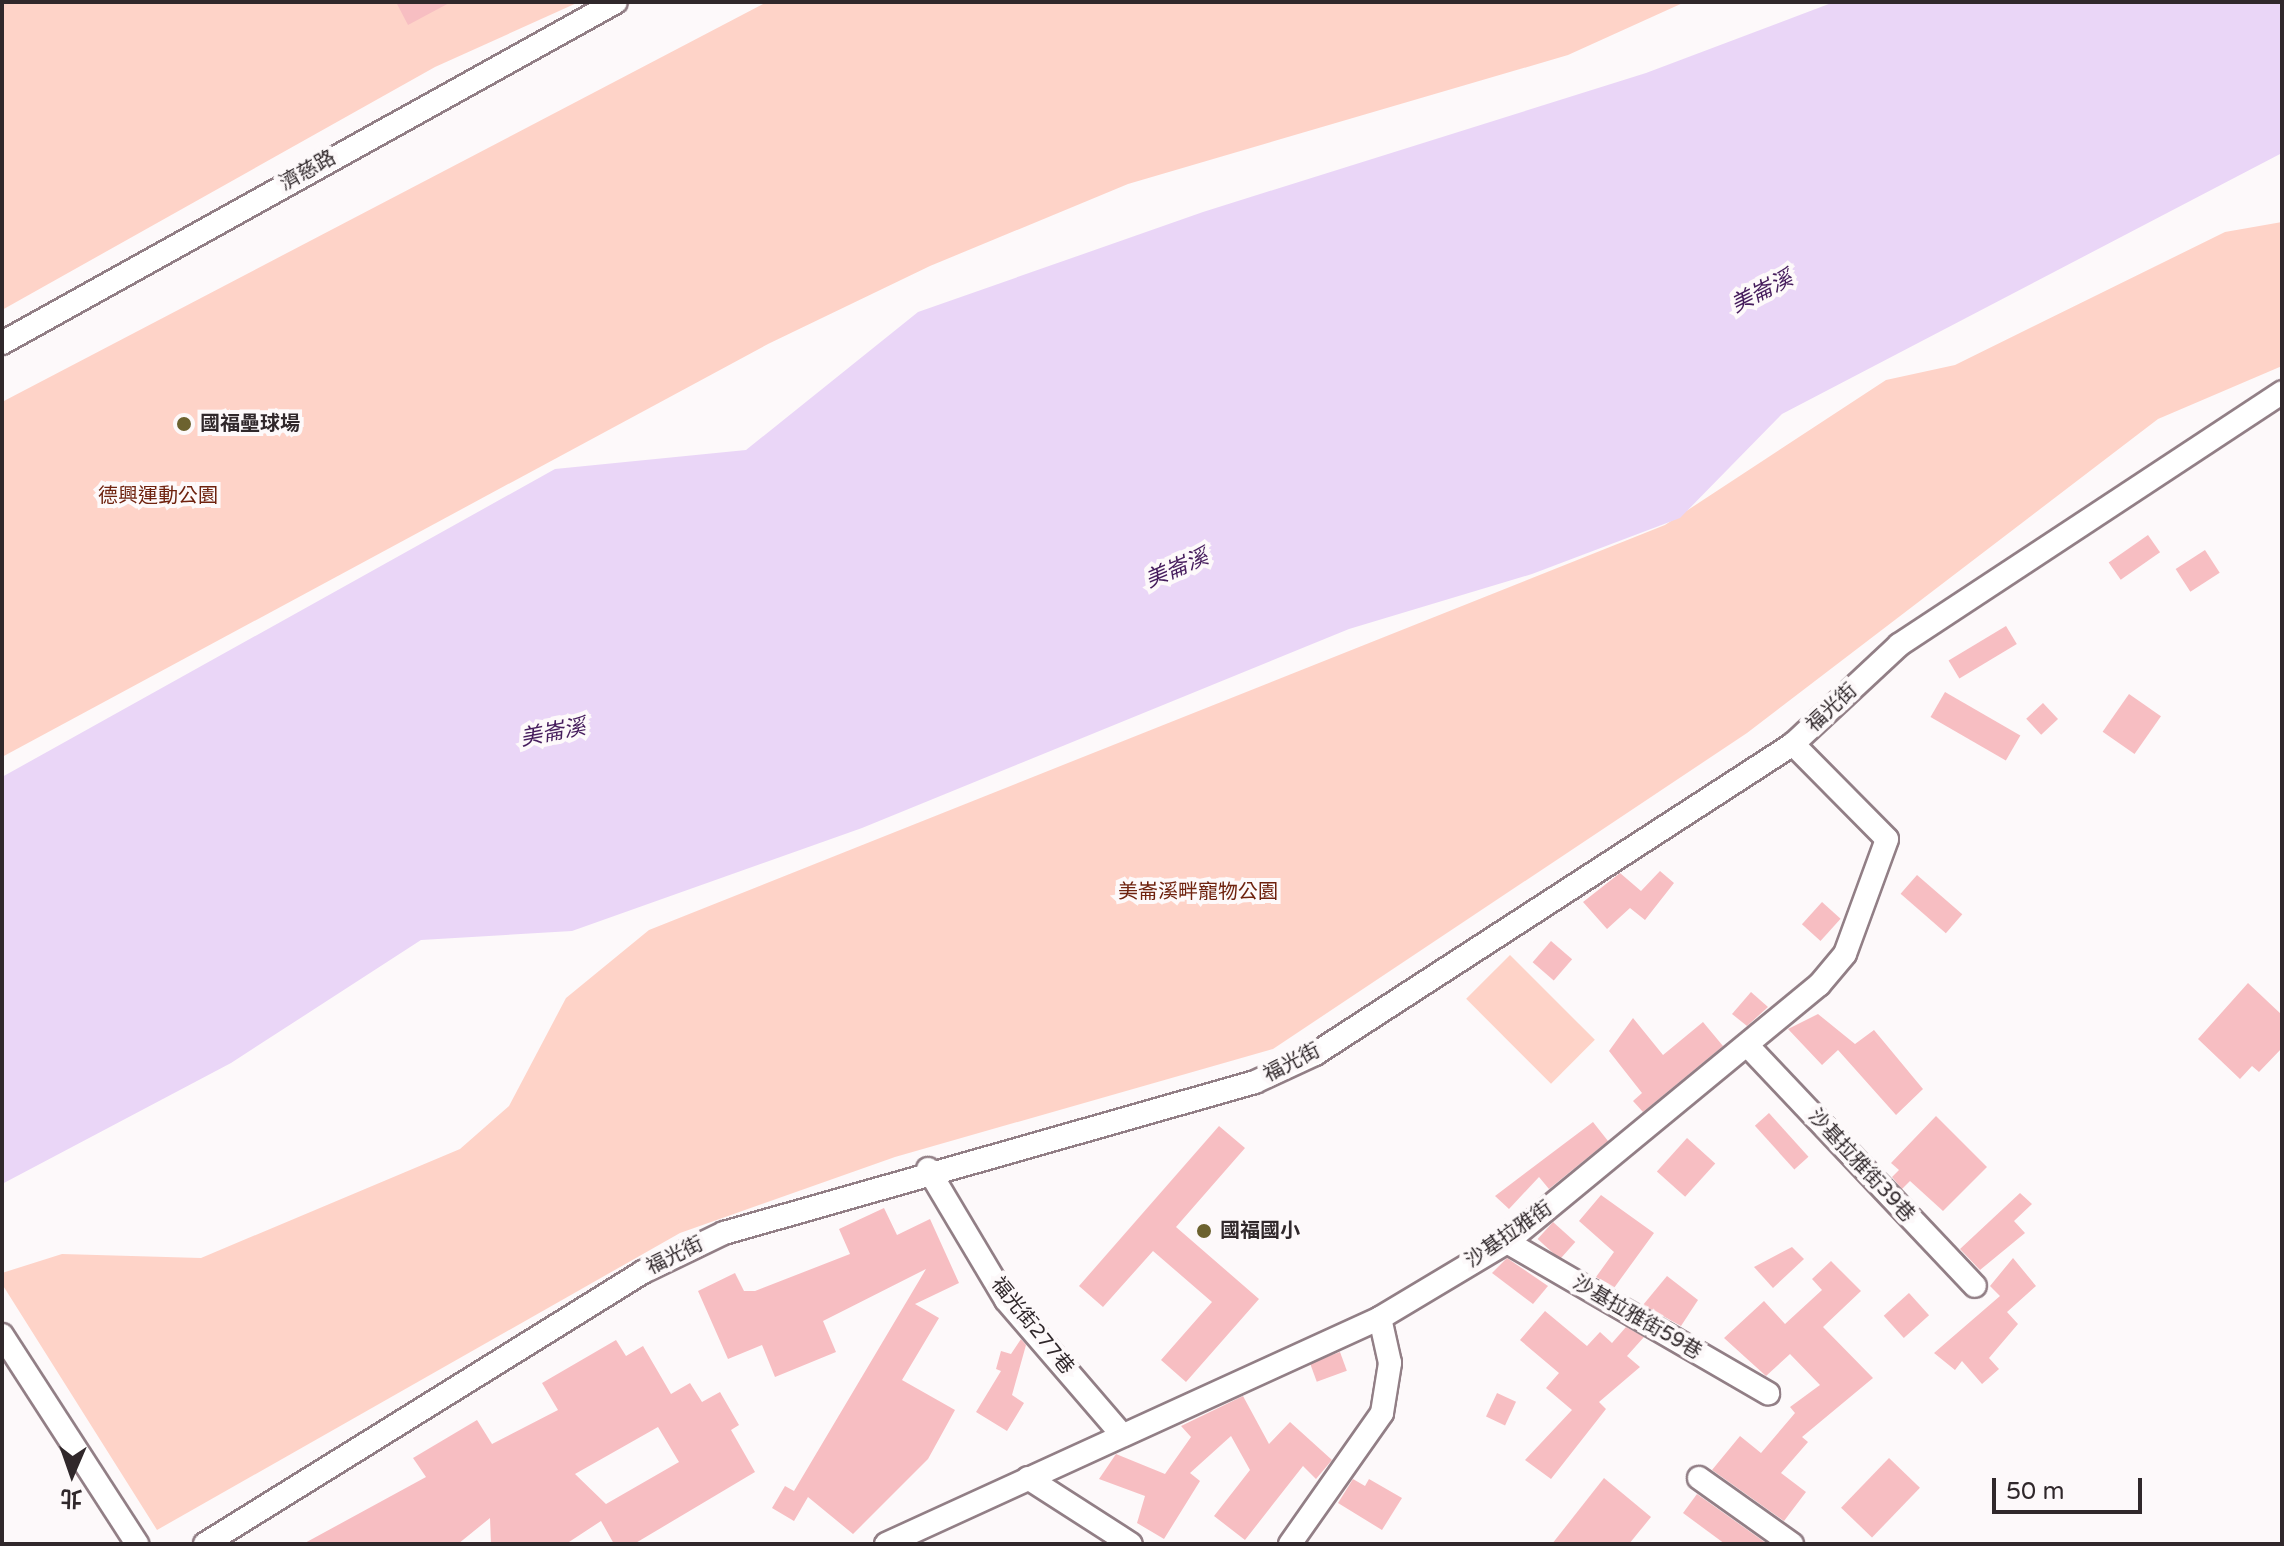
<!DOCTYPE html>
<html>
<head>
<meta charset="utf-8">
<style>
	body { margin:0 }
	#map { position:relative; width:2284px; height:1546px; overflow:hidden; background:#fdf9fa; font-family:"Varela Round","Noto Sans TC",sans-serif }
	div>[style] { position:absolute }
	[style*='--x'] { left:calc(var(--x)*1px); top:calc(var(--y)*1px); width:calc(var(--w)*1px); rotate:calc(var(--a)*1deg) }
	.green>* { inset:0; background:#fed3c8; transform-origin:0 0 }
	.water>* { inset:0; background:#ead6f7 }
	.building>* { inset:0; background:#f7bec2; transform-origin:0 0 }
	.roads { filter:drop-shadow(2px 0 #927f86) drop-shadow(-2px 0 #927f86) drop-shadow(0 2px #927f86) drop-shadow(0 -2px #927f86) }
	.minor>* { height:22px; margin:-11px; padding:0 11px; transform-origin:11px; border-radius:11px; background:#fff }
	.dots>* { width:22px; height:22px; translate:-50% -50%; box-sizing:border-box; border:4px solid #fdf9fa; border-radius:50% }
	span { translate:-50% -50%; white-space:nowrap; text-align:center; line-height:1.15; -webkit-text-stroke:8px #fdf9fa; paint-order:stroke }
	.street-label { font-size:20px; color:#30282b }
	.poi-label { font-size:20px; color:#30282b; font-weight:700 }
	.left { translate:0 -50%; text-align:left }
	.park-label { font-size:20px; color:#6e220e }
	.water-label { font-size:22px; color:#451c5c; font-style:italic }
	.frame { position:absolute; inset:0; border:4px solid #30282b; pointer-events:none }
	.north { position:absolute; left:32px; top:1434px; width:80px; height:80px; -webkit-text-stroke:6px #fdf9fa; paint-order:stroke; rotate:182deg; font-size:22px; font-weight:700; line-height:32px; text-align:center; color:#30282b }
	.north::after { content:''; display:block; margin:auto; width:28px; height:36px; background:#30282b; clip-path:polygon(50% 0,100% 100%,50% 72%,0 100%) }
	.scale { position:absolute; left:1992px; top:1478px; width:150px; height:36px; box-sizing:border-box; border:4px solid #30282b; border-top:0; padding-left:10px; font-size:24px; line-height:28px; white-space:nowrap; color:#30282b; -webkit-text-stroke:6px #fdf9fa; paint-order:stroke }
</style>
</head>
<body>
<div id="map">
	<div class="green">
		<div style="clip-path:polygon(2px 2px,579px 2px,435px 67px,2px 310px)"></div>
		<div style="clip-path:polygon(767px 2px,1685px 2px,1568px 55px,1128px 184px,930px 266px,768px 344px,2px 757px,2px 402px)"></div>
		<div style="clip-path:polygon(2282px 222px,2282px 366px,2158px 419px,1747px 733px,1273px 1049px,895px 1157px,680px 1233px,157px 1530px,2px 1284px,2px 1273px,62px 1254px,201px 1258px,460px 1149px,509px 1106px,566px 998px,649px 930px,1665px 525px,1886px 380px,1955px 365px,2225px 232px)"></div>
		<div style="left:1510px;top:955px;width:120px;height:62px;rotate:45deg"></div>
	</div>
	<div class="water">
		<div style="clip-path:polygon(1834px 2px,2282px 2px,2282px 153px,1782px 414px,1680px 518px,1532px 574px,1349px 629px,862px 828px,572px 931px,421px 940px,231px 1063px,2px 1184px,2px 777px,555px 469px,746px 450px,918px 312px,1203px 212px,1646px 73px)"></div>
	</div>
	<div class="building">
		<div style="clip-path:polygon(396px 2px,451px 2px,408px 25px)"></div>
		<div style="left:2148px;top:535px;width:21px;height:48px;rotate:55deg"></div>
		<div style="left:2205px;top:550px;width:27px;height:35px;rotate:57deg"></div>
		<div style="left:2006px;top:626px;width:21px;height:67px;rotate:59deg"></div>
		<div style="left:1945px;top:692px;width:87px;height:29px;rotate:30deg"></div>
		<div style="left:2129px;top:694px;width:39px;height:46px;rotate:35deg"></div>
		<div style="left:2043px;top:703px;width:22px;height:23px;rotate:47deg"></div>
		<div style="clip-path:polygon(1660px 871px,1674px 883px,1645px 920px,1630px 908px,1607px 929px,1583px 902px,1620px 873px,1641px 891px)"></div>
		<div style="left:1917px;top:875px;width:60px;height:25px;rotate:41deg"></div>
		<div style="left:1822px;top:902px;width:25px;height:30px;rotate:42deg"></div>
		<div style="left:1551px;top:941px;width:28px;height:28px;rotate:41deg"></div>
		<div style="clip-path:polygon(2248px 983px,2282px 1015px,2282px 1048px,2259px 1072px,2252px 1066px,2240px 1079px,2198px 1039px)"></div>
		<div style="clip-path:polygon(1751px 992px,1768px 1007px,1747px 1026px,1732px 1014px)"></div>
		<div style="clip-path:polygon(1818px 1014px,1855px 1044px,1874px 1030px,1923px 1089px,1896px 1115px,1838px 1050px,1822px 1065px,1788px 1029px)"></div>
		<div style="clip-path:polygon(1633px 1018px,1663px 1055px,1703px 1022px,1723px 1046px,1643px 1112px,1633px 1101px,1642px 1093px,1609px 1051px)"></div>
		<div style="left:1769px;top:1113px;width:59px;height:19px;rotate:48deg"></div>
		<div style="clip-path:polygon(1936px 1116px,1987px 1167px,1943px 1211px,1910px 1181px,1902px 1189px,1892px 1177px,1899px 1170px,1891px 1163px)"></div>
		<div style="clip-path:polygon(1593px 1122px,1608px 1141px,1549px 1189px,1539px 1177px,1509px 1209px,1495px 1196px)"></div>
		<div style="clip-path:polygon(1219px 1126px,1245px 1148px,1176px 1227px,1259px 1299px,1186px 1382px,1161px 1360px,1212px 1302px,1153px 1251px,1103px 1307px,1079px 1286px)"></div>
		<div style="left:1687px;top:1138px;width:38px;height:45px;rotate:42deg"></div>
		<div style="clip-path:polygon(2020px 1193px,2032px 1204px,2014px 1221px,2025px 1233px,1980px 1270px,1960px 1249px)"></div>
		<div style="clip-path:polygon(1601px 1195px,1654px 1233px,1614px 1288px,1596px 1277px,1614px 1252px,1579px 1221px)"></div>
		<div style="clip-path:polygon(884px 1208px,897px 1235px,930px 1219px,959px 1283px,915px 1304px,939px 1318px,902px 1380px,955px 1410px,928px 1459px,853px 1534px,808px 1497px,794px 1521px,772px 1508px,785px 1486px,794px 1491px,926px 1269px,823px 1321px,836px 1352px,775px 1377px,762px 1345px,728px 1359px,698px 1291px,735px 1273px,744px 1291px,755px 1291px,850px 1254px,839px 1229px)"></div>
		<div style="left:1553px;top:1222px;width:30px;height:23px;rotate:42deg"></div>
		<div style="clip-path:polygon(1792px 1247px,1804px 1259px,1773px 1288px,1754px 1267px)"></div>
		<div style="clip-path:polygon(1507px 1258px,1548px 1286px,1533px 1304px,1492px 1273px)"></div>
		<div style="clip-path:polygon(2013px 1258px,2036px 1286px,2007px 1312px,2018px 1324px,1989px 1358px,1999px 1369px,1982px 1384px,1962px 1361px,1955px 1370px,1934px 1353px,2000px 1296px,1990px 1286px)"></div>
		<div style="clip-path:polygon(1831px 1261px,1861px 1291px,1823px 1327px,1873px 1378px,1802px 1437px,1808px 1442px,1781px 1473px,1806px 1492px,1784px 1521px,1712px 1470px,1740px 1436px,1761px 1453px,1795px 1413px,1790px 1407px,1820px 1385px,1790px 1354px,1766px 1376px,1724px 1338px,1764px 1301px,1785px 1324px,1822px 1290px,1812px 1279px)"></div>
		<div style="clip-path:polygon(1667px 1276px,1698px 1300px,1681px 1326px,1643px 1305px)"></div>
		<div style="left:1909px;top:1293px;width:30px;height:34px;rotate:48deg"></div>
		<div style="clip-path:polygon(1545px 1311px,1587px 1346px,1600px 1332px,1612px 1343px,1626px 1327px,1644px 1337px,1627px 1356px,1640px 1367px,1599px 1402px,1606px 1409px,1551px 1479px,1525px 1460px,1572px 1410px,1546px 1388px,1559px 1373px,1520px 1340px)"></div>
		<div style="clip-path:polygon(1021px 1339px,1026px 1345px,1012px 1395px,1024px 1403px,1007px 1431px,976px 1412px,1001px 1371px,996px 1369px,1001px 1351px,1011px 1354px)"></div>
		<div style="clip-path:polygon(evenodd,616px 1340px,626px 1356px,643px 1346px,671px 1394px,690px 1383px,702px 1402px,720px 1392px,739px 1425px,731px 1430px,755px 1472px,634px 1544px,614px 1544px,601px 1521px,569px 1542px,491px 1544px,490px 1518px,458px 1544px,303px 1544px,426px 1477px,413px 1458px,477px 1420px,492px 1444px,558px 1410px,542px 1383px,616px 1340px,658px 1427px,679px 1462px,606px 1504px,575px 1474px,658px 1427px)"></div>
		<div style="left:1340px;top:1352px;width:20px;height:32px;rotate:70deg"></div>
		<div style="left:1497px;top:1393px;width:21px;height:26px;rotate:25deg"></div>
		<div style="clip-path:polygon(1243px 1396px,1269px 1444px,1290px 1422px,1332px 1460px,1316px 1479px,1303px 1466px,1245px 1540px,1214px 1516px,1250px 1470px,1231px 1436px,1190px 1473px,1200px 1481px,1164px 1539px,1137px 1523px,1145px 1496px,1099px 1479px,1116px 1454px,1165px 1474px,1191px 1437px,1181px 1426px)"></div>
		<div style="left:1889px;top:1458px;width:43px;height:69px;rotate:44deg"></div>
		<div style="clip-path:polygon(1604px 1478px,1651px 1517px,1629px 1544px,1552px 1544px)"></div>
		<div style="clip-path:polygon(1353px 1479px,1365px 1486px,1369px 1479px,1402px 1498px,1382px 1530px,1338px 1503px)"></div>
		<div style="clip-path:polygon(1697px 1494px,1766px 1543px,1725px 1544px,1683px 1513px)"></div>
	</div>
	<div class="roads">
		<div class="minor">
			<div style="--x:2;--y:343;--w:702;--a:-29.05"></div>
			<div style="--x:1748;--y:1046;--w:330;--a:46.6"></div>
			<div style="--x:928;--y:1169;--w:152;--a:59.2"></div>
			<div style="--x:1006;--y:1300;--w:178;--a:49.3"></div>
			<div style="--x:1507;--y:1242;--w:302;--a:30.1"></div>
			<div style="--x:2;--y:1335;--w:249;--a:57.1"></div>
			<div style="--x:1028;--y:1478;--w:122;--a:32.7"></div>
			<div style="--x:1699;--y:1478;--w:114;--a:35.4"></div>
			<div style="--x:205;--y:1544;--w:516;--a:-31.84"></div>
			<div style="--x:643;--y:1272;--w:90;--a:-25.7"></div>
			<div style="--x:724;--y:1233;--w:552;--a:-15.87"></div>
			<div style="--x:1255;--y:1082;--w:66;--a:-25"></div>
			<div style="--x:1315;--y:1054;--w:570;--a:-32.96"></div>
			<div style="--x:1793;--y:744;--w:145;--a:-43"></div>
			<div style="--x:1899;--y:645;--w:459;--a:-33.4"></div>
			<div style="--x:886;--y:1544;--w:543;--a:-24.58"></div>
			<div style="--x:1380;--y:1318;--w:148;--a:-30.9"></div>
			<div style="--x:1507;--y:1242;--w:404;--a:-39.5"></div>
			<div style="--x:1819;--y:985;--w:40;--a:-50"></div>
			<div style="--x:1845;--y:954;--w:122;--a:-69.9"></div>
			<div style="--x:1887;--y:839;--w:134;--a:-134.7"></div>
			<div style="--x:1290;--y:1544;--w:160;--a:-54.9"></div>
			<div style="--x:1382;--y:1413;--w:51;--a:-80.9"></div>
			<div style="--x:1390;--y:1363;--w:46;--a:-102.5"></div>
		</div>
	</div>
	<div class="dots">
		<div style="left:184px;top:424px;background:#6c622f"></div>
		<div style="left:1204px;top:1231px;background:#6c622f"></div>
	</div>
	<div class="street-label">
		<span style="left:308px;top:171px;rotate:-29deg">濟慈路</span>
		<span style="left:1832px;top:708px;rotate:-43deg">福光街</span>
		<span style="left:1292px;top:1063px;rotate:-27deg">福光街</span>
		<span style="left:1861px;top:1166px;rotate:47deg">沙基拉雅街39巷</span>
		<span style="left:1509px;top:1235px;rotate:-35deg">沙基拉雅街</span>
		<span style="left:675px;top:1256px;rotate:-26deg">福光街</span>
		<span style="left:1637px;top:1318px;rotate:30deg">沙基拉雅街59巷</span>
		<span style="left:1032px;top:1326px;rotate:51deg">福光街277巷</span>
	</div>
	<div class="poi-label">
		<span class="left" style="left:200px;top:424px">國福壘球場</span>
		<span class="left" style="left:1220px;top:1231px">國福國小</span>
	</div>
	<div class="park-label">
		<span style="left:158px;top:496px">德興運動公園</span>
		<span style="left:1198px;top:892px">美崙溪畔寵物公園</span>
	</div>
	<div class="water-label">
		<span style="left:1762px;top:292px;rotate:-27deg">美崙溪</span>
		<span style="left:1177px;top:569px;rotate:-23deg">美崙溪</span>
		<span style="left:553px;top:733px;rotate:-11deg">美崙溪</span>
	</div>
	<div class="frame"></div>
	<div class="north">北</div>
	<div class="scale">50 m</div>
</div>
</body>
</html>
